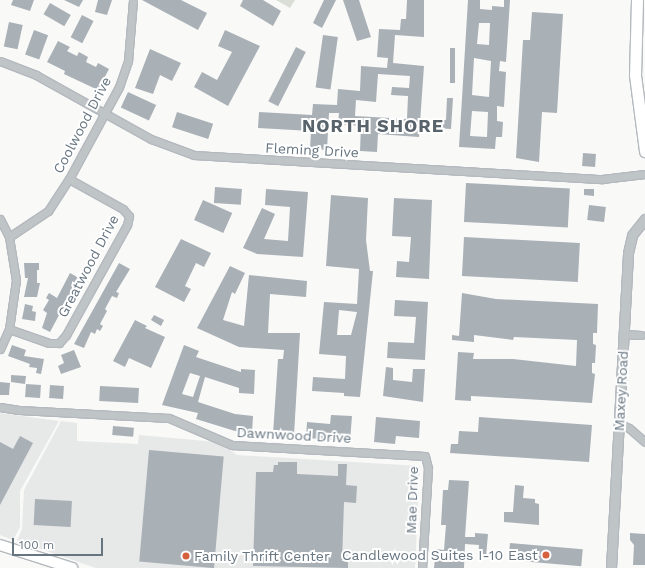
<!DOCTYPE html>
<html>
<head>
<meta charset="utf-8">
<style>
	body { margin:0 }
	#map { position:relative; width:645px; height:568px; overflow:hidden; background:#f9f9f8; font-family:"Work Sans",sans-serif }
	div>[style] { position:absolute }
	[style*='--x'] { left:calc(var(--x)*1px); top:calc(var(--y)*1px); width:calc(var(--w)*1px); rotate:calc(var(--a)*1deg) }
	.built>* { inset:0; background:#e7e8e8 }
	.green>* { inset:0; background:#daded7 }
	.building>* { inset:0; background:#a9b0b6; transform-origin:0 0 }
	.roads { filter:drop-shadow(1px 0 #b4b9be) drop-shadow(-1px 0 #b4b9be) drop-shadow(0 1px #b4b9be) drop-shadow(0 -1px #b4b9be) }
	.minor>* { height:7px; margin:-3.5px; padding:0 3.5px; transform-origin:3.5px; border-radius:3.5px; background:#bfc4c7 }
	.tertiary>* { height:9px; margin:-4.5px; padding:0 4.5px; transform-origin:4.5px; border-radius:4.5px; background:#bfc4c7 }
	.secondary>* { height:10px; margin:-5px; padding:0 5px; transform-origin:5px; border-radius:5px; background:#fff }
	.primary>* { height:11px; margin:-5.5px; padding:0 5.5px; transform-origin:5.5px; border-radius:5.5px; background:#fff }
	.dots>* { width:11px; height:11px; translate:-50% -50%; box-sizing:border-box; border:2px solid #fff; border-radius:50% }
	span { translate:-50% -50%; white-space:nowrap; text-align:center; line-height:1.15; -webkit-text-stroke:4px #fff; paint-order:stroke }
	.street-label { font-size:14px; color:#667580 }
	.poi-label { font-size:14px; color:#667580 }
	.right { translate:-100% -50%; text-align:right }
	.left { translate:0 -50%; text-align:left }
	.district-label { font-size:18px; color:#59636c; font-weight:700; letter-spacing:1px }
	.scale { position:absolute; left:12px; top:538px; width:91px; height:18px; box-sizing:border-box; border:2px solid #667580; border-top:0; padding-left:5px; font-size:12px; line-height:14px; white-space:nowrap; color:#667580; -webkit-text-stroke:3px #fff; paint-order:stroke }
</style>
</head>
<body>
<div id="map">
	<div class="built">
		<div style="clip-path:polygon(0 413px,59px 421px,20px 491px,20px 527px,13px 540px,0 535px)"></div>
		<div style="clip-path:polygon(61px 421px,77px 423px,77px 441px,138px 444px,139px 435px,217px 442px,237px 455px,420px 466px,415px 568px,96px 568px,17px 541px,22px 529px,24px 490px)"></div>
	</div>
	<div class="green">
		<div style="clip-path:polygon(276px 0,295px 0,290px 8px)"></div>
	</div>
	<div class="building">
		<div style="clip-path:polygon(13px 0,34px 0,30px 11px,11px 5px)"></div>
		<div style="clip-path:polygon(64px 0,83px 0,79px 7px)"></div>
		<div style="clip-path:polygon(98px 0,112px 0,107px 15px,95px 12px)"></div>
		<div style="clip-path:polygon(142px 0,181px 0,207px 13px,198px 30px)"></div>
		<div style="clip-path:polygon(243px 0,263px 0,281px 11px,273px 26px,240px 6px)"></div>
		<div style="clip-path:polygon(324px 0,336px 0,322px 28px,313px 23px)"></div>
		<div style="clip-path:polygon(343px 0,359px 0,371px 37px,357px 41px)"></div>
		<div style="clip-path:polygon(evenodd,407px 0,424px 0,424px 37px,395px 35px,393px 63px,424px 66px,419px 137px,378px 134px,377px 152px,360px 151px,361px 126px,338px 124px,339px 113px,329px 113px,327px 150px,310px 149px,311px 131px,258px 128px,259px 112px,312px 115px,313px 104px,337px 105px,338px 89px,360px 91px,361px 66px,387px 68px,388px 58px,377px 57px,379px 29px,400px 30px,401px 19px,406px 19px,407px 0,378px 74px,410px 76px,409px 88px,392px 87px,391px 95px,408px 96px,407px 119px,355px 116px,356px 100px,376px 102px,378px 74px)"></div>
		<div style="clip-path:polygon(evenodd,468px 0,480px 0,480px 9px,492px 10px,492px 6px,504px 7px,504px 0,510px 0,506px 62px,500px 61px,499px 71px,506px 72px,504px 107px,497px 106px,497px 121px,503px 122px,502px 137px,496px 137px,495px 149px,459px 147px,468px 0,479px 23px,490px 23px,489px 45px,477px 44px,479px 23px,468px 0,474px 58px,491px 61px,489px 97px,472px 95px,474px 58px,468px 0,472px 111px,488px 112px,487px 137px,470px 136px,472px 111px)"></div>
		<div style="left:50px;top:3px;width:24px;height:13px;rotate:30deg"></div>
		<div style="clip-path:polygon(532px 12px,563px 14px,557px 113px,542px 112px,539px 162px,516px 158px,523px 40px,530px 40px)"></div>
		<div style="left:82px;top:15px;width:13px;height:25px;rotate:27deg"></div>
		<div style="left:9px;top:22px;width:14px;height:25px;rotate:12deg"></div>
		<div style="left:34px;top:30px;width:15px;height:26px;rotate:20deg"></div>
		<div style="clip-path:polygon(225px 30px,260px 46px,228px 106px,194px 87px,202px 72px,217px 80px,232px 52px,218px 46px)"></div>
		<div style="left:323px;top:35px;width:15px;height:53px;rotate:8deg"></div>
		<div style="clip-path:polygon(58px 41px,70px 47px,67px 51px,77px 56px,79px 52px,88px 57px,86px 62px,96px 67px,98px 63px,109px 69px,98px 90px,64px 74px,65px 71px,47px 62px)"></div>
		<div style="left:296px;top:47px;width:11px;height:61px;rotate:27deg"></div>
		<div style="left:450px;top:48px;width:5px;height:35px"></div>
		<div style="clip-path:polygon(150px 49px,181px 63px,172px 81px,160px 75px,153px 94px,135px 88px)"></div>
		<div style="left:128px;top:92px;width:31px;height:17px;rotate:25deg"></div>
		<div style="clip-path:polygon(447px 98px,453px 98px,451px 129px,436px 128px,436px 119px,446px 120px)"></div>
		<div style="left:177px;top:112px;width:38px;height:16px;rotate:18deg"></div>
		<div style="left:583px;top:153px;width:13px;height:13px;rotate:4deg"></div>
		<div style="left:466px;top:183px;width:104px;height:39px;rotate:3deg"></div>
		<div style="left:215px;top:187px;width:27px;height:16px;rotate:4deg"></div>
		<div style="clip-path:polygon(266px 189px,308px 192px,303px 257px,257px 254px,243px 248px,262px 208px,275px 214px,264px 239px,288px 241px,290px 207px,265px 205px)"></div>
		<div style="clip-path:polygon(584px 189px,594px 189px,594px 196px,584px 195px)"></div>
		<div style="clip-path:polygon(evenodd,331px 195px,368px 198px,366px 240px,370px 271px,373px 271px,360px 397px,344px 396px,344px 393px,312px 391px,313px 377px,345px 379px,346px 356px,319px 354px,324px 302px,357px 304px,359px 269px,326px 266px,331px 195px,339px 310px,357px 312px,351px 335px,337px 335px,339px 310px)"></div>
		<div style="clip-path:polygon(394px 198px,432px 200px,429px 279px,396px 277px,397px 261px,409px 262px,411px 237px,392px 236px)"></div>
		<div style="left:203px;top:200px;width:32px;height:22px;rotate:24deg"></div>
		<div style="left:589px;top:205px;width:17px;height:15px;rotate:7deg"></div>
		<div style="left:464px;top:237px;width:116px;height:39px;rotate:3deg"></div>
		<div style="clip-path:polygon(181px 239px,211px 253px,204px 267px,196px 263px,185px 286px,191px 289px,184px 302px,155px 287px)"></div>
		<div style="clip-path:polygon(24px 263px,39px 263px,39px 270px,37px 270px,37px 283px,40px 283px,37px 297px,24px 297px,28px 278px,25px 278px)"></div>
		<div style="clip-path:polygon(119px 263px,130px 269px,116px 292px,119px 293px,117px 298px,112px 296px,105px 309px,107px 311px,100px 324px,103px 326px,100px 331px,97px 329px,95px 334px,91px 332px,84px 348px,74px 344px)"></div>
		<div style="clip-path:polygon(230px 266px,245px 273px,235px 294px,232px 292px,223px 320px,244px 326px,249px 275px,307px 281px,306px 297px,270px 294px,268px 333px,300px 333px,294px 435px,273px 434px,278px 359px,283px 359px,284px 350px,239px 347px,197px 328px)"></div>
		<div style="clip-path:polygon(70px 273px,79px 278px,50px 332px,42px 328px,47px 313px,43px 310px,49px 300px,46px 298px,49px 293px,57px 298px)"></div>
		<div style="clip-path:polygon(462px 293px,496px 299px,598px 304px,597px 333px,593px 333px,593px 344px,596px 345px,595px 363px,592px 363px,592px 373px,595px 374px,592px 403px,490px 397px,471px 396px,471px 401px,455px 400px,458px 352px,474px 353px,473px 359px,513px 359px,576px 366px,577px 340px,514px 337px,513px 340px,474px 335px,474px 342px,452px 340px,452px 335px,459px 336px)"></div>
		<div style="clip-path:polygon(395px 300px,428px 302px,425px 360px,387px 358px,388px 342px,414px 343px,416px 317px,394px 316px)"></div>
		<div style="clip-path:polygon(25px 304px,33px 306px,32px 311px,36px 312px,35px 321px,22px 319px)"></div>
		<div style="clip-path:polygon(154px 315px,164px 320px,161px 326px,151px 320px)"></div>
		<div style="clip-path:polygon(135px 320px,147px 326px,145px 328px,165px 337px,151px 368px,129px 358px,125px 367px,113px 361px)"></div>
		<div style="clip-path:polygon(12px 345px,26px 350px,24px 356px,44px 359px,41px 374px,36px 373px,37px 368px,29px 367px,30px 364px,8px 356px)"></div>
		<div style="clip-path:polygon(evenodd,184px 345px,199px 351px,196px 357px,241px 372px,241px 369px,255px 370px,254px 394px,239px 393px,239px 388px,205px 377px,198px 402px,235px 414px,253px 416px,252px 433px,235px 431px,196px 419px,198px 413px,162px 405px,184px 345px,190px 373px,200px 376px,193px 397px,182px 394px,190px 373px)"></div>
		<div style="clip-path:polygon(74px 350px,81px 367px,61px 374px,58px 366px,64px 363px,61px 355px)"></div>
		<div style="clip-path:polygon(386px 367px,393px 368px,393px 380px,412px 382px,413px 369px,425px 369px,423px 402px,383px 396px)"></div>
		<div style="clip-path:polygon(11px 375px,26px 376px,25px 384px,11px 382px)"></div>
		<div style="clip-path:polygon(0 382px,10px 383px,9px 395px,0 395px)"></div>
		<div style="left:26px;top:384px;width:15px;height:13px;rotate:4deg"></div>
		<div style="left:50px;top:385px;width:14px;height:13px;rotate:4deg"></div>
		<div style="left:100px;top:386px;width:39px;height:15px;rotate:3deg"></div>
		<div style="clip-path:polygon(331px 415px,352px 416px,350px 441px,306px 438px,307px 422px,330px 424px)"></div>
		<div style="clip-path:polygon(376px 417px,420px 421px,419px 438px,396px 436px,395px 444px,374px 442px)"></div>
		<div style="clip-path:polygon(479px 417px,592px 425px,589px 462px,450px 453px,451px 444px,458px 444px,459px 431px,478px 432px)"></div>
		<div style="left:113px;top:426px;width:21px;height:9px;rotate:5deg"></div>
		<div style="clip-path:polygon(20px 436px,33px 443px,0 505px,0 442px,13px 449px)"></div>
		<div style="left:149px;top:450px;width:75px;height:112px;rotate:5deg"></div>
		<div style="clip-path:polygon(278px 462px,297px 462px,297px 474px,338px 476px,338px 464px,347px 464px,346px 485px,357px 486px,356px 503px,344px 502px,342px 561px,348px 561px,348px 568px,253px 566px,256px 472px,273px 472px,274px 465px,278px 465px)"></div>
		<div style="clip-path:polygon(449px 480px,469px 481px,465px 537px,475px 537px,475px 533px,488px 534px,486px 557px,478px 556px,479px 545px,465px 544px,464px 568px,434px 568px,436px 549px,444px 550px,446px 525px,441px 525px,443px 490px,448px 490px)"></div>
		<div style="clip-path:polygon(515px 485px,524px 486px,523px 498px,535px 499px,535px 503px,539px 504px,539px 525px,504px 522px,504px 512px,513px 512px)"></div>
		<div style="left:35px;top:499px;width:37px;height:26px;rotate:3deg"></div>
		<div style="clip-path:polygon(630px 533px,645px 534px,645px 565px,633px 565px,634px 545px,630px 540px)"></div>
		<div style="left:510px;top:543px;width:73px;height:17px;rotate:5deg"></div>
	</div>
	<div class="roads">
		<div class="minor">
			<div style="--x:0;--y:61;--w:39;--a:21"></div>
			<div style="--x:36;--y:75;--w:132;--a:29.1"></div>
			<div style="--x:151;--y:139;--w:46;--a:20.4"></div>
			<div style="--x:194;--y:155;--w:409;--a:3.4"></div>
			<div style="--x:602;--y:179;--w:43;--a:-6.6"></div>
			<div style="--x:0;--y:219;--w:20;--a:63"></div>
			<div style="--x:9;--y:237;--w:44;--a:80.8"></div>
			<div style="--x:16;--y:280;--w:49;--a:98.1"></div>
			<div style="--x:9;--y:329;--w:22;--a:114"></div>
			<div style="--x:9;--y:237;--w:47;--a:-33.7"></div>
			<div style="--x:48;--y:211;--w:38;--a:-57"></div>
			<div style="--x:69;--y:179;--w:105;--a:-61.5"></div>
			<div style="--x:119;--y:87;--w:28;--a:-71"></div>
			<div style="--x:128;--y:61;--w:61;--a:-85.3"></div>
			<div style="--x:9;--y:329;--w:42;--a:19.3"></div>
			<div style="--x:49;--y:343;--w:10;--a:0"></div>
			<div style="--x:59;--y:343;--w:11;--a:-49"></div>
			<div style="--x:66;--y:335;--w:126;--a:-61"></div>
			<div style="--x:127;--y:225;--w:9;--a:-77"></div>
			<div style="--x:129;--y:216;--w:9;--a:-131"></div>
			<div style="--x:123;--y:209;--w:62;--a:-150.9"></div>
			<div style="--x:623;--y:334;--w:18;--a:3"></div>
			<div style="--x:0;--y:407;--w:19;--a:9"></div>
			<div style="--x:19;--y:410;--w:150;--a:3.1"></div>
			<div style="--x:169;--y:418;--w:69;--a:23.2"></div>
			<div style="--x:232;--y:445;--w:193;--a:3.3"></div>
			<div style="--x:425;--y:456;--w:12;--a:76"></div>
			<div style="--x:428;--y:468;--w:100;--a:93.4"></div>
			<div style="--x:619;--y:423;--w:11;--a:27"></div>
			<div style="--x:629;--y:428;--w:21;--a:41"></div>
		</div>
		<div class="tertiary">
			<div style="--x:611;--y:568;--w:315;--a:-86.9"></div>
			<div style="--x:628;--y:253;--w:18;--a:-77"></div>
			<div style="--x:632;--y:235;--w:21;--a:-51"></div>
		</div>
		<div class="secondary">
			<div style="--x:0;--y:545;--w:76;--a:17.7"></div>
		</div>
		<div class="primary">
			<div style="--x:637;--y:0;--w:75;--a:91.5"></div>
			<div style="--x:635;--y:75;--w:77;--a:82.5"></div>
		</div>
	</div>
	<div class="dots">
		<div style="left:546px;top:555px;background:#d5623d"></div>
		<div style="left:186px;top:556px;background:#d5623d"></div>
	</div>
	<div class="street-label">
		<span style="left:82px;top:125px;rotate:-62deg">Coolwood Drive</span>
		<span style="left:312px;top:150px;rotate:3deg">Fleming Drive</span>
		<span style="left:88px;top:266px;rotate:-62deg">Greatwood Drive</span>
		<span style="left:621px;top:391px;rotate:-87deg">Maxey Road</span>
		<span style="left:294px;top:435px;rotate:3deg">Dawnwood Drive</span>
		<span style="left:412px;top:500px;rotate:-88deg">Mae Drive</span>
	</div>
	<div class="poi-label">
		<span class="right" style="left:538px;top:555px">Candlewood Suites I-10 East</span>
		<span class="left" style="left:194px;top:556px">Family Thrift Center</span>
	</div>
	<div class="district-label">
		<span style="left:373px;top:126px">NORTH SHORE</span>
	</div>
	<div class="scale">100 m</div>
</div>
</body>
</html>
